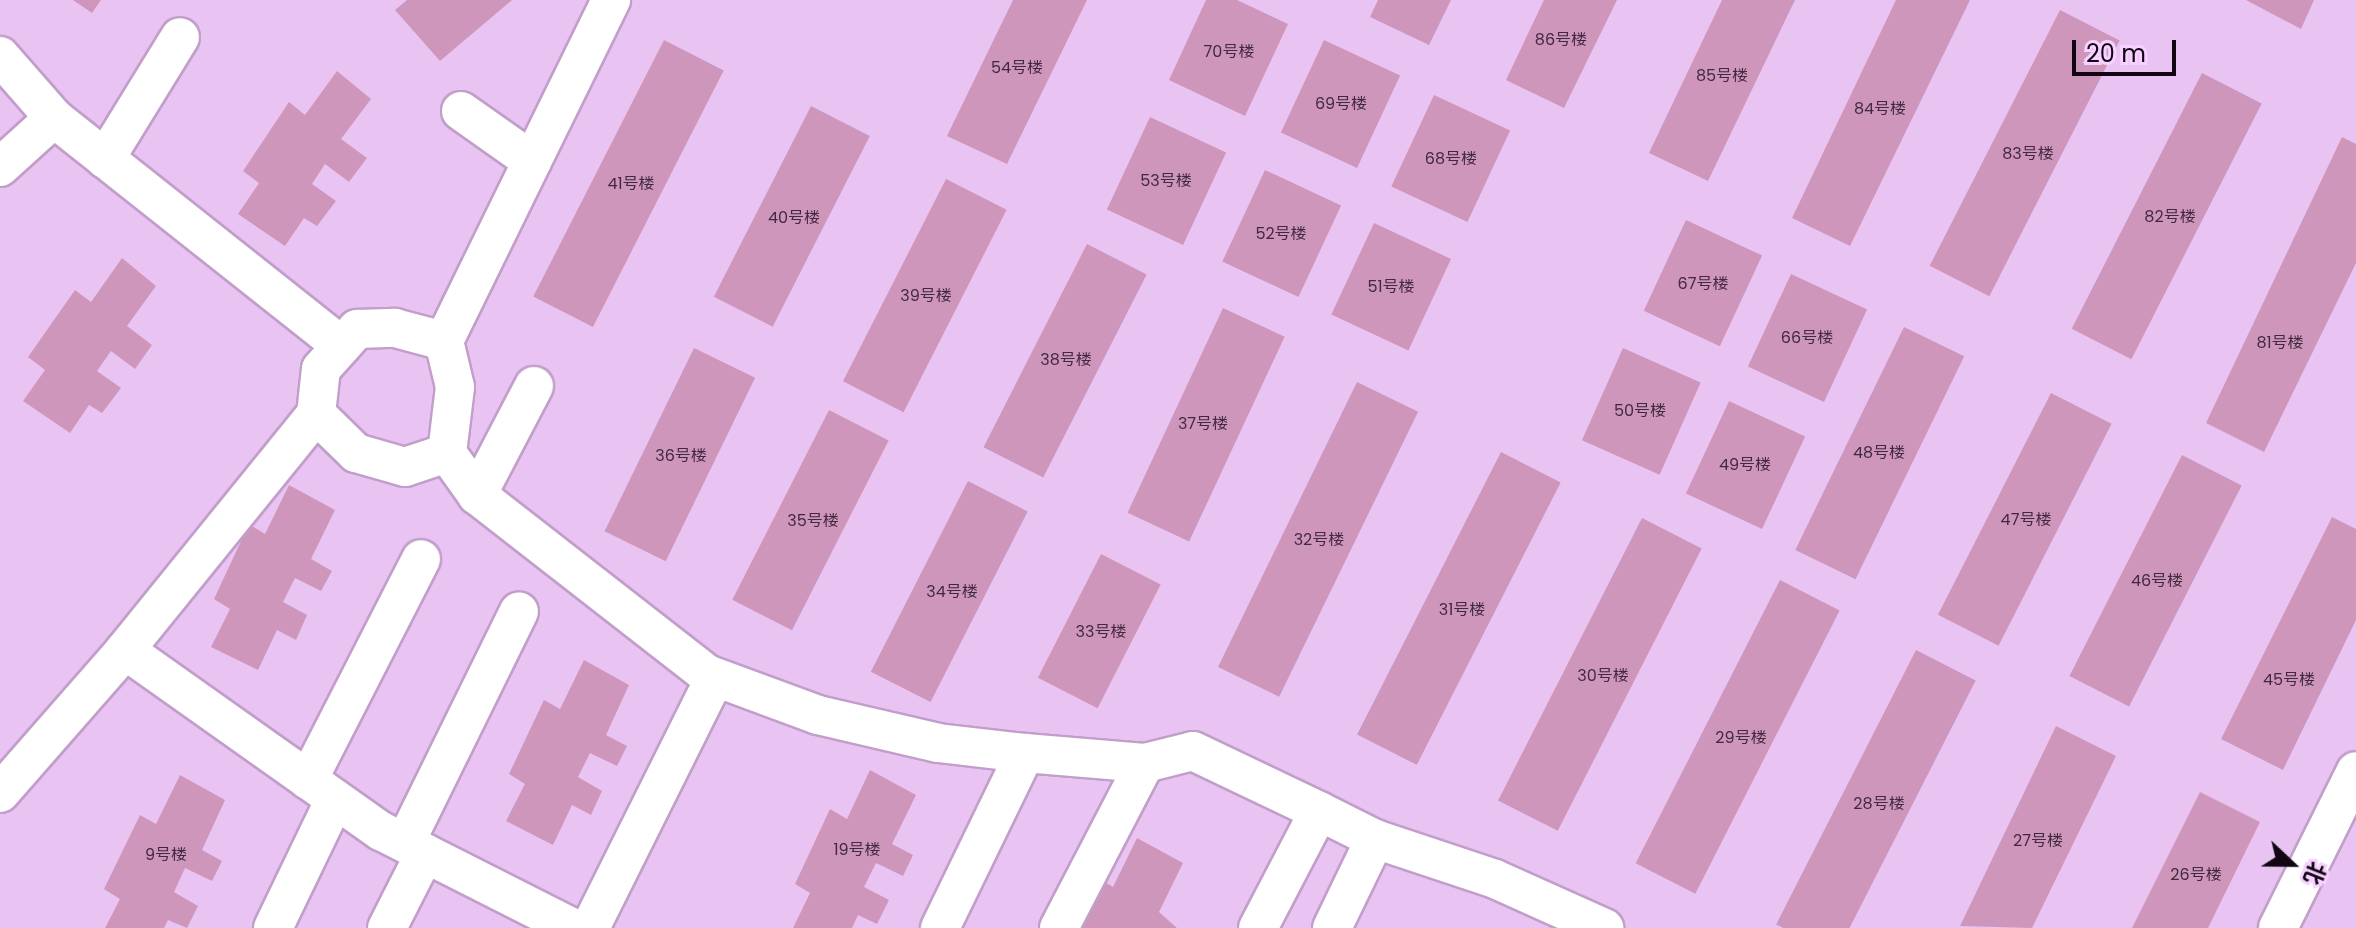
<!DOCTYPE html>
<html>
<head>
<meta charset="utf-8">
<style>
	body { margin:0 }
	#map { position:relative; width:2356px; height:928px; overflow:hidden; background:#e9c4f2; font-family:Poppins,"Noto Sans SC",sans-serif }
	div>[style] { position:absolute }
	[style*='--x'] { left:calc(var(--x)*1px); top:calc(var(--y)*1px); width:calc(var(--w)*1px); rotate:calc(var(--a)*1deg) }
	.building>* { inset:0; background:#cf96bb; transform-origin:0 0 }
	.roads { filter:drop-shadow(2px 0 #c29eca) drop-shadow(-2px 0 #c29eca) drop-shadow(0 2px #c29eca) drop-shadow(0 -2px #c29eca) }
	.street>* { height:38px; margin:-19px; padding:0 19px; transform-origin:19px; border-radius:19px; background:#fff }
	span { translate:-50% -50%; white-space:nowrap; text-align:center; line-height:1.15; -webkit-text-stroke:7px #f7d1ff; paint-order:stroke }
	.number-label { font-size:16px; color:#412a3e }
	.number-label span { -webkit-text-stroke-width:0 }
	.north { position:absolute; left:2252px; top:824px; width:80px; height:80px; -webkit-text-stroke:6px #f7d1ff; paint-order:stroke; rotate:112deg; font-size:22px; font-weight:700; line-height:32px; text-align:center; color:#120615 }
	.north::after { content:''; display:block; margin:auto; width:28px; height:36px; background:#120615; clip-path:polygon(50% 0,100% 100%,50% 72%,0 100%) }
	.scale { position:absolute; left:2072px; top:40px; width:104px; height:36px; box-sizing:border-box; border:4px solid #120615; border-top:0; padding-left:10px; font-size:24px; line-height:28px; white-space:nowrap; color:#120615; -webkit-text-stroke:6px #f7d1ff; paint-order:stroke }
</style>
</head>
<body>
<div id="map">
	<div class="building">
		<div style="clip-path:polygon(73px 0,101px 0,92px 13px)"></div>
		<div style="clip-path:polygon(407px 0,512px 0,440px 61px,395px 10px)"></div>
		<div style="clip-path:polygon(1013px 0,1087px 0,1007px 164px,947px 136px)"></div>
		<div style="clip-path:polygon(1206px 0,1237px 0,1288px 24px,1245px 116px,1169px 80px)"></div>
		<div style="clip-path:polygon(1378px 0,1451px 0,1429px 45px,1370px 17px)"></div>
		<div style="clip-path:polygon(1544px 0,1617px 0,1564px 108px,1506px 80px)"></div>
		<div style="clip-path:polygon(1722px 0,1795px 0,1708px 181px,1649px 153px)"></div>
		<div style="clip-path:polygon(1896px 0,1970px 0,1850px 246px,1792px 218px)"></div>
		<div style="clip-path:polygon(2246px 0,2314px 0,2301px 29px)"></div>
		<div style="left:2060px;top:10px;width:67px;height:287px;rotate:27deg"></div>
		<div style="left:664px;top:40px;width:67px;height:288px;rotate:27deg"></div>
		<div style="left:1324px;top:40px;width:84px;height:102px;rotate:25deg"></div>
		<div style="clip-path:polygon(337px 71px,371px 99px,341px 139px,367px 158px,349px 182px,325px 164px,312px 184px,336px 201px,317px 226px,304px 218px,285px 246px,238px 214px,259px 183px,243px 171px,289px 102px,305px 115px)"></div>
		<div style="left:2202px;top:73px;width:67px;height:287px;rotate:27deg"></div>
		<div style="left:1434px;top:95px;width:84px;height:101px;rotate:25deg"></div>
		<div style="left:811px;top:106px;width:66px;height:214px;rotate:27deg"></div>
		<div style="left:1150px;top:117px;width:84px;height:102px;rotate:25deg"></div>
		<div style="clip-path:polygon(2342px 137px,2356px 144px,2356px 263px,2264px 452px,2206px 423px)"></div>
		<div style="left:1265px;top:170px;width:84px;height:101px;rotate:25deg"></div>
		<div style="left:946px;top:179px;width:68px;height:227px;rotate:27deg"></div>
		<div style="left:1686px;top:220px;width:84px;height:100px;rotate:25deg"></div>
		<div style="left:1374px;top:223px;width:85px;height:101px;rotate:25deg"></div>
		<div style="left:1087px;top:244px;width:67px;height:228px;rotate:27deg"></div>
		<div style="clip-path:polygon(122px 258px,156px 286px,127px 326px,152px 345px,135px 369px,111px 351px,97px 371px,121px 388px,102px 413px,89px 405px,70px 433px,23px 401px,45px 370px,28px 357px,75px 290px,91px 302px)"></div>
		<div style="left:1791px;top:274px;width:84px;height:102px;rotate:25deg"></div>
		<div style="left:1223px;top:308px;width:68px;height:226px;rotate:25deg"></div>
		<div style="left:1904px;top:327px;width:67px;height:248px;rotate:26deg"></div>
		<div style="left:694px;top:348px;width:68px;height:204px;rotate:26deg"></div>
		<div style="left:1623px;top:348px;width:85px;height:101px;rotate:24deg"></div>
		<div style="left:1357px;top:382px;width:68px;height:317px;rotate:26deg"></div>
		<div style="left:2051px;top:393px;width:68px;height:249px;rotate:27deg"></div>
		<div style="left:1729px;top:401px;width:84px;height:102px;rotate:25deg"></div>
		<div style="left:829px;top:410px;width:67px;height:213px;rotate:27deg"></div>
		<div style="left:1501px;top:452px;width:67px;height:317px;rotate:27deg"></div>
		<div style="left:2182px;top:455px;width:67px;height:248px;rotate:27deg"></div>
		<div style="left:968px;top:481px;width:67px;height:214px;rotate:27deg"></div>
		<div style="clip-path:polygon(289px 485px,335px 510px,311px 559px,332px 571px,321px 591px,295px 578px,283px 602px,307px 615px,296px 640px,277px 630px,258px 670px,211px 647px,230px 609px,214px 599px,249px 524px,265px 534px)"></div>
		<div style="clip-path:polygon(2332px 517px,2356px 529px,2356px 620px,2283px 770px,2221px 739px)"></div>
		<div style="left:1642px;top:518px;width:67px;height:317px;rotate:27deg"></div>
		<div style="left:1101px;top:554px;width:67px;height:139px;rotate:27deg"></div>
		<div style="left:1780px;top:580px;width:67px;height:318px;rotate:27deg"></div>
		<div style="left:1916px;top:650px;width:67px;height:308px;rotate:27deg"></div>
		<div style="clip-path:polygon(584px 660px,629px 685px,606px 735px,627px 746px,617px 766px,590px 753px,578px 777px,602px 791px,591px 815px,572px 805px,553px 845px,506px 821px,525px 784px,509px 774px,544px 700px,560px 709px)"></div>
		<div style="clip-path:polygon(2056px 726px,2116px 756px,2032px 928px,1960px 926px)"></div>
		<div style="clip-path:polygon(870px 770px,916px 795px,892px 844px,913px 855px,903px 876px,876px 863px,864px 887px,889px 900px,877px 924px,858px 915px,852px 928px,793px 928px,810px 893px,795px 884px,830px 809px,847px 819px)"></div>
		<div style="clip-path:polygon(180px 775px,225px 800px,202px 850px,222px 861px,212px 881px,185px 868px,174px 892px,198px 906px,187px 928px,168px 920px,164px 928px,105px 928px,120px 899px,104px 889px,140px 815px,156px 824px)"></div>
		<div style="clip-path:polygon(2200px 792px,2260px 822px,2208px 928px,2132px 928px)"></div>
		<div style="clip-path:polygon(1137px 838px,1183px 863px,1159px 912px,1177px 928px,1073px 928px,1097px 877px,1113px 887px)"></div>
	</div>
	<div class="roads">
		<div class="street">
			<div style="--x:0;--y:56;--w:82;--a:48.9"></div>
			<div style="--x:54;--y:118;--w:367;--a:38.4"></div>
			<div style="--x:461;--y:111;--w:87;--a:35.2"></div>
			<div style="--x:105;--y:159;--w:143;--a:-58.4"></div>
			<div style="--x:0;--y:167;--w:73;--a:-42.2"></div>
			<div style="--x:444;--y:341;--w:380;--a:-63.9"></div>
			<div style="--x:447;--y:453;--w:44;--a:161.6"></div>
			<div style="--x:405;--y:467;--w:51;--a:-164.1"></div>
			<div style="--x:356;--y:453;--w:56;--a:-135.7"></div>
			<div style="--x:316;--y:414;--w:45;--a:-83.7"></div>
			<div style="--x:321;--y:369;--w:54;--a:-48"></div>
			<div style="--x:357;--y:329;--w:38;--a:-2"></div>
			<div style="--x:395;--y:328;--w:51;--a:14.9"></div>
			<div style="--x:444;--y:341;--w:47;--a:76.6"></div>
			<div style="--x:455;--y:387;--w:66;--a:96.9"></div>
			<div style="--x:447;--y:453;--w:52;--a:54.5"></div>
			<div style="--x:477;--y:495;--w:291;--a:37.9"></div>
			<div style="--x:707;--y:674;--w:118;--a:20.3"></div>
			<div style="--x:818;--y:715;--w:123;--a:13.1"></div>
			<div style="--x:938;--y:743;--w:88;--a:6.6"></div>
			<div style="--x:1025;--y:753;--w:195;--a:115.9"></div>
			<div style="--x:477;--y:495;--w:123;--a:-62.4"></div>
			<div style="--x:125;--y:650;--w:304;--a:-51"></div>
			<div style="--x:1025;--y:753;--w:120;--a:4.8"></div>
			<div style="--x:308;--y:780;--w:248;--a:-62.9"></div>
			<div style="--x:0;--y:793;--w:190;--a:-48.8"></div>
			<div style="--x:125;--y:650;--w:314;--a:35.3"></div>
			<div style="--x:381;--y:831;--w:215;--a:26.8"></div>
			<div style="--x:1319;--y:811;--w:63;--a:26.6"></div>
			<div style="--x:405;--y:843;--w:258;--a:-63.8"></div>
			<div style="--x:273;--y:928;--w:143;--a:-64.3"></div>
			<div style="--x:387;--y:928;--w:84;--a:-63.1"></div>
			<div style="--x:590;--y:928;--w:280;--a:-63.5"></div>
			<div style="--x:1059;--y:928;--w:186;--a:-62.5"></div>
			<div style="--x:1145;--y:763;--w:49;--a:-14"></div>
			<div style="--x:1193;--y:751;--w:140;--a:25.5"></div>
			<div style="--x:1319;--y:811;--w:132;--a:117.5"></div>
			<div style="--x:1332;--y:928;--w:99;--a:-64.2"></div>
			<div style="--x:1375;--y:839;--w:126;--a:18.4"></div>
			<div style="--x:1495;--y:879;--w:120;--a:24.2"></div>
			<div style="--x:2278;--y:928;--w:175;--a:-63.6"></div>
		</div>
	</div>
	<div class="number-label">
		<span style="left:1561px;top:40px">86号楼</span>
		<span style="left:1229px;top:52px">70号楼</span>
		<span style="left:1017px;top:68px">54号楼</span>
		<span style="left:1722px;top:76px">85号楼</span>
		<span style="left:1341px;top:104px">69号楼</span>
		<span style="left:1880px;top:109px">84号楼</span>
		<span style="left:2028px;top:154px">83号楼</span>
		<span style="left:1451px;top:159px">68号楼</span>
		<span style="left:1166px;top:181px">53号楼</span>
		<span style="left:631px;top:184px">41号楼</span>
		<span style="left:2170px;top:217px">82号楼</span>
		<span style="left:794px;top:218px">40号楼</span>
		<span style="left:1281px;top:234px">52号楼</span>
		<span style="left:1703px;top:284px">67号楼</span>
		<span style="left:1391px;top:287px">51号楼</span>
		<span style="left:926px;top:296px">39号楼</span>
		<span style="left:1807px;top:338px">66号楼</span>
		<span style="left:2280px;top:343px">81号楼</span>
		<span style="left:1066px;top:360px">38号楼</span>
		<span style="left:1640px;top:411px">50号楼</span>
		<span style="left:1203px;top:424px">37号楼</span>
		<span style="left:1879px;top:453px">48号楼</span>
		<span style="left:681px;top:456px">36号楼</span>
		<span style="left:1745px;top:465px">49号楼</span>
		<span style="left:2026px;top:520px">47号楼</span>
		<span style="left:813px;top:521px">35号楼</span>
		<span style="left:1319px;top:540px">32号楼</span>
		<span style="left:2157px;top:581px">46号楼</span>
		<span style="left:952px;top:592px">34号楼</span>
		<span style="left:1462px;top:610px">31号楼</span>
		<span style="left:1101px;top:632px">33号楼</span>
		<span style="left:1603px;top:676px">30号楼</span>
		<span style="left:2289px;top:680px">45号楼</span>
		<span style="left:1741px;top:738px">29号楼</span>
		<span style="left:1879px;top:804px">28号楼</span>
		<span style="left:2038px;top:841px">27号楼</span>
		<span style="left:857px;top:850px">19号楼</span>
		<span style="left:166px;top:855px">9号楼</span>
		<span style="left:2196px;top:875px">26号楼</span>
	</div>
	<div class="north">北</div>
	<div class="scale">20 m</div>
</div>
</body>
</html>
